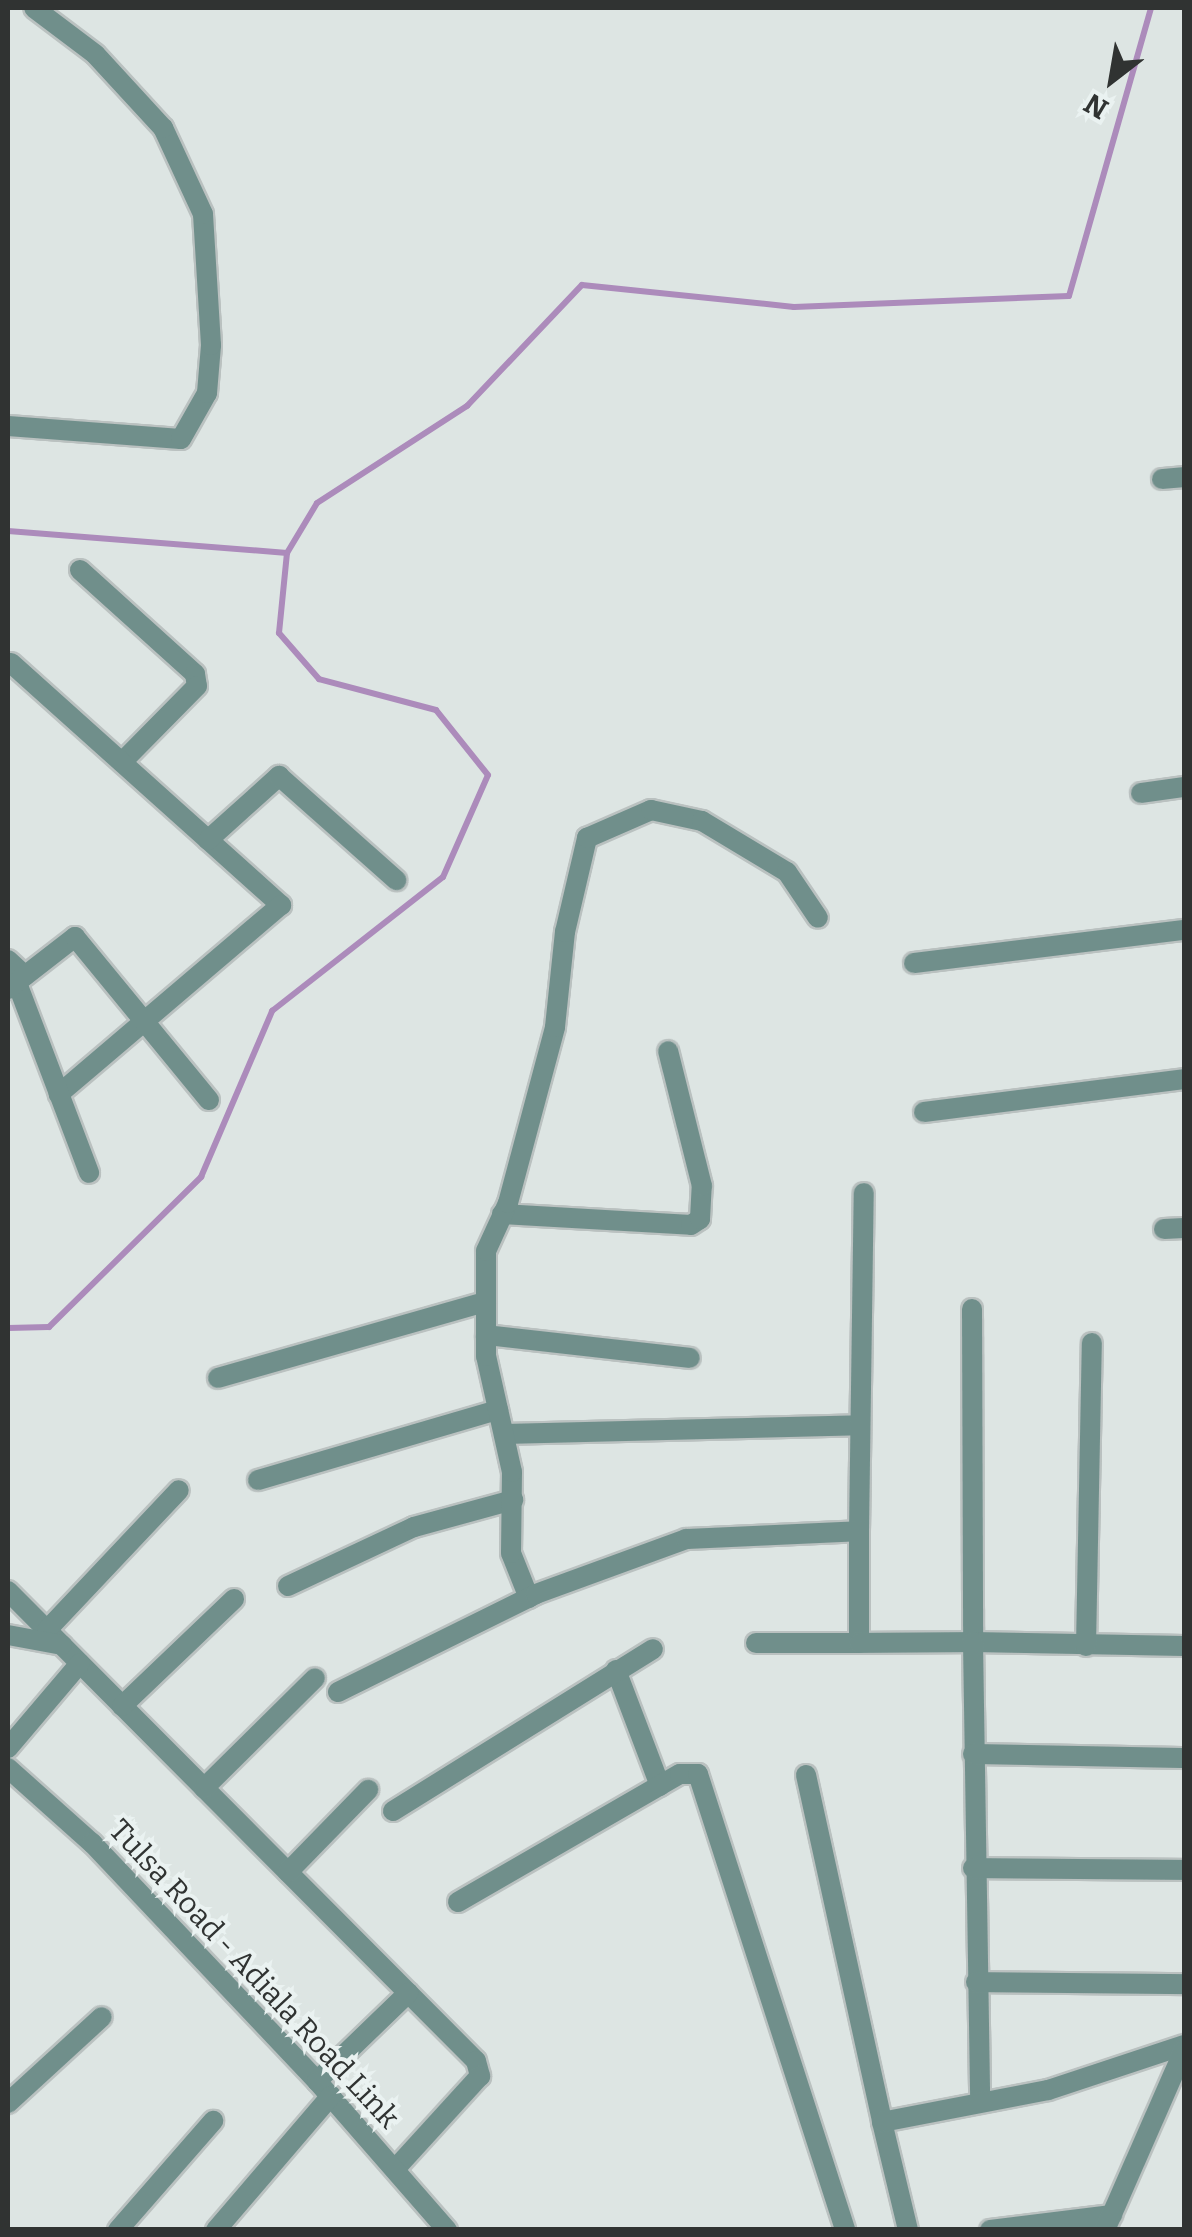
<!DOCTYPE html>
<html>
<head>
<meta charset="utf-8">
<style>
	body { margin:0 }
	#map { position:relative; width:1192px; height:2237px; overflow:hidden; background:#dde5e3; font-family:Bitter,serif }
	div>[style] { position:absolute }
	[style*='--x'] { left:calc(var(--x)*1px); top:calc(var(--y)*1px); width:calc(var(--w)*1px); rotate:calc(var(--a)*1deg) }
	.stream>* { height:6px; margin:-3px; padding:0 3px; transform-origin:3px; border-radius:3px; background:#ac8bbb }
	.roads { filter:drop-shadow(2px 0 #bac1c0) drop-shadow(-2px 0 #bac1c0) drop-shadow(0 2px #bac1c0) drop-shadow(0 -2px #bac1c0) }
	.minor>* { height:20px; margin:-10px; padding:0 10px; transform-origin:10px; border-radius:10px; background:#708f8b }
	span { translate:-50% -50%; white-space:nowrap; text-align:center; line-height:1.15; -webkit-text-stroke:8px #eaf2f1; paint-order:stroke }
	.street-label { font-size:30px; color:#303332 }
	.frame { position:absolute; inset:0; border:10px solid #303332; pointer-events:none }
	.north { position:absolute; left:1062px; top:30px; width:100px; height:100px; -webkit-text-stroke:8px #eaf2f1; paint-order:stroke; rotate:211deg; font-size:28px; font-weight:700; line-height:40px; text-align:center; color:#303332 }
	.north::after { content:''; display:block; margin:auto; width:35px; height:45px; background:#303332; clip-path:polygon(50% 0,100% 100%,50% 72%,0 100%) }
</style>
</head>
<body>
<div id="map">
	<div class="stream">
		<div style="--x:8;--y:531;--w:280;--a:4.5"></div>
		<div style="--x:8;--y:1328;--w:41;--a:-1.4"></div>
		<div style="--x:49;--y:1327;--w:214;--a:-44.6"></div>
		<div style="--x:201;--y:1177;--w:181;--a:-66.8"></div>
		<div style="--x:272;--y:1011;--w:217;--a:-38.1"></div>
		<div style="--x:443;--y:877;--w:111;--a:-66.2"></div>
		<div style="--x:488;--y:775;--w:83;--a:-128.7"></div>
		<div style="--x:436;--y:710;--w:121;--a:-165.2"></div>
		<div style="--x:319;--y:679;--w:61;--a:-131"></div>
		<div style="--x:279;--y:633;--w:80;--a:-84.3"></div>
		<div style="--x:287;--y:553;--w:58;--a:-59"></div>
		<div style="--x:317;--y:503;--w:179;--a:-32.9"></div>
		<div style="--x:467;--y:406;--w:167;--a:-46.5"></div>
		<div style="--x:582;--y:285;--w:213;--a:5.9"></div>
		<div style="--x:794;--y:307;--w:275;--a:-2.3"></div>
		<div style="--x:1069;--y:296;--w:299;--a:-74.1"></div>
	</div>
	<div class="roads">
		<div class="minor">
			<div style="--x:8;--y:426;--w:173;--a:4.3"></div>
			<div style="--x:181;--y:439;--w:53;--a:-60.5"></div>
			<div style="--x:207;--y:393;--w:48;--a:-85.2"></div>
			<div style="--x:211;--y:345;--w:131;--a:-93.5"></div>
			<div style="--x:203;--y:214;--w:95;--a:-114.9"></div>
			<div style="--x:163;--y:128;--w:100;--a:-132.6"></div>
			<div style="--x:95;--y:54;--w:76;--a:-143"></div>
			<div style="--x:1162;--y:479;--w:22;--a:-5"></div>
			<div style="--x:80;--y:570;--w:155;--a:42.1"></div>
			<div style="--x:195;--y:674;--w:12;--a:81"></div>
			<div style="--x:197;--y:686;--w:107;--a:134.6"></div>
			<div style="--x:11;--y:663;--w:363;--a:41.9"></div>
			<div style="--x:281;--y:905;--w:292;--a:139.6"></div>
			<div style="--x:1141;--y:793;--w:43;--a:-7.9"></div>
			<div style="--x:208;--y:840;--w:96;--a:-42"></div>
			<div style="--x:279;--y:776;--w:157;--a:41.6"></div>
			<div style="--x:8;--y:960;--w:23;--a:43"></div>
			<div style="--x:914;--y:963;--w:272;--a:-7"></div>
			<div style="--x:17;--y:983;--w:203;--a:69.2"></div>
			<div style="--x:8;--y:989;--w:85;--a:-37.8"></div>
			<div style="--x:75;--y:937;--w:211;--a:50.6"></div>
			<div style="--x:924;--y:1112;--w:262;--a:-7.2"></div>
			<div style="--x:502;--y:1214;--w:189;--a:3.3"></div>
			<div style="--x:691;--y:1225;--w:11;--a:-34"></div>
			<div style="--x:700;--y:1219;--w:33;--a:-87"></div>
			<div style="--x:702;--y:1186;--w:139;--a:-104.1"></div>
			<div style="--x:1164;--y:1229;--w:20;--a:-3"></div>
			<div style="--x:972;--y:1309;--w:333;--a:89.8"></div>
			<div style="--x:973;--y:1642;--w:211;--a:1.1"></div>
			<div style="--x:486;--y:1335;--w:205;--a:6.4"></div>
			<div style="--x:218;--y:1378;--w:278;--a:-15.9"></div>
			<div style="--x:504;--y:1434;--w:356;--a:-1.4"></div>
			<div style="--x:258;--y:1480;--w:250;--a:-16.3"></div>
			<div style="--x:859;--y:1531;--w:338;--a:-89.2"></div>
			<div style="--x:288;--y:1586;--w:139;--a:-25.1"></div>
			<div style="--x:414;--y:1527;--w:103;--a:-15.3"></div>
			<div style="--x:8;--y:1591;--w:663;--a:45.12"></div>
			<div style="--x:476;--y:2061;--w:16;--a:75"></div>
			<div style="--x:480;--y:2076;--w:126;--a:132.4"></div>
			<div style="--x:529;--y:1598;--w:48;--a:-111.8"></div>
			<div style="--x:511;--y:1553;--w:81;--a:-89.3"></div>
			<div style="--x:512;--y:1472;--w:119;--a:-102.6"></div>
			<div style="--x:486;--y:1356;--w:105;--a:-90"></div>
			<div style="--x:486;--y:1251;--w:53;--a:-65.4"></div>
			<div style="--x:508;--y:1203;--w:182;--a:-75"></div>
			<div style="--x:555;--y:1027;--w:96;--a:-84"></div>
			<div style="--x:565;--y:932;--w:97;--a:-76.8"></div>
			<div style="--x:587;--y:838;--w:70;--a:-23.6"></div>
			<div style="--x:651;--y:810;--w:52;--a:12.2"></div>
			<div style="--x:702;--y:821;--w:99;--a:31"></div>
			<div style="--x:787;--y:872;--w:55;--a:56"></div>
			<div style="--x:47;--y:1630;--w:192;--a:-46.7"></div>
			<div style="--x:8;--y:1635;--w:55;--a:10.5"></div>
			<div style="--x:756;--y:1643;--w:103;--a:0"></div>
			<div style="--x:1086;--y:1646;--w:303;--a:-88.9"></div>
			<div style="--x:616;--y:1670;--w:124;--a:69.2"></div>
			<div style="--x:338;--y:1692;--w:221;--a:-26.3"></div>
			<div style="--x:536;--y:1594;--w:160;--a:-20.1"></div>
			<div style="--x:686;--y:1539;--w:173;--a:-2.6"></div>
			<div style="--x:859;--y:1531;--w:112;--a:90"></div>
			<div style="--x:859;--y:1643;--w:114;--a:-0.5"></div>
			<div style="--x:973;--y:1642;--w:459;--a:89.1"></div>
			<div style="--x:122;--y:1706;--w:155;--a:-43.7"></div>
			<div style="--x:8;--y:1748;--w:111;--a:-49.7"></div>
			<div style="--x:973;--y:1754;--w:211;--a:1.1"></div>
			<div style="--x:8;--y:1768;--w:113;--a:41.8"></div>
			<div style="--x:92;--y:1843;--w:328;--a:46.6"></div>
			<div style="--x:317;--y:2081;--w:198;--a:48.9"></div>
			<div style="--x:806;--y:1775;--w:355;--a:77.6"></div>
			<div style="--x:204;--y:1788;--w:156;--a:-44.7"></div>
			<div style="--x:393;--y:1811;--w:306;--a:-31.9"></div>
			<div style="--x:973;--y:1868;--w:211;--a:0.5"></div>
			<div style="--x:288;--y:1872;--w:115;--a:-45.7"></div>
			<div style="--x:458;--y:1902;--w:256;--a:-30"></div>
			<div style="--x:680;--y:1774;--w:18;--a:0"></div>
			<div style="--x:698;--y:1774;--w:479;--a:72.1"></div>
			<div style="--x:976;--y:1982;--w:208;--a:0.6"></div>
			<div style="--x:317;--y:2081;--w:127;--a:-44"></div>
			<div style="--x:8;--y:2103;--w:127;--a:-42.5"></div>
			<div style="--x:118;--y:2230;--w:145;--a:-48.9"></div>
			<div style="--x:216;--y:2230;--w:177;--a:-49.4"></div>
			<div style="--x:908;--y:2230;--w:111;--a:-103.5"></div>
			<div style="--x:882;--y:2122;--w:169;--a:-10.9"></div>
			<div style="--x:1048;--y:2090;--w:143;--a:-18.3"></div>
			<div style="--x:990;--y:2230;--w:123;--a:-7"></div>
			<div style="--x:1105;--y:2230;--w:197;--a:-66.3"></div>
		</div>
	</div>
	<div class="street-label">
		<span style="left:254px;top:1974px;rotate:47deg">Tulsa Road - Adiala Road Link</span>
	</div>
	<div class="frame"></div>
	<div class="north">N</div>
</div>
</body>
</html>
